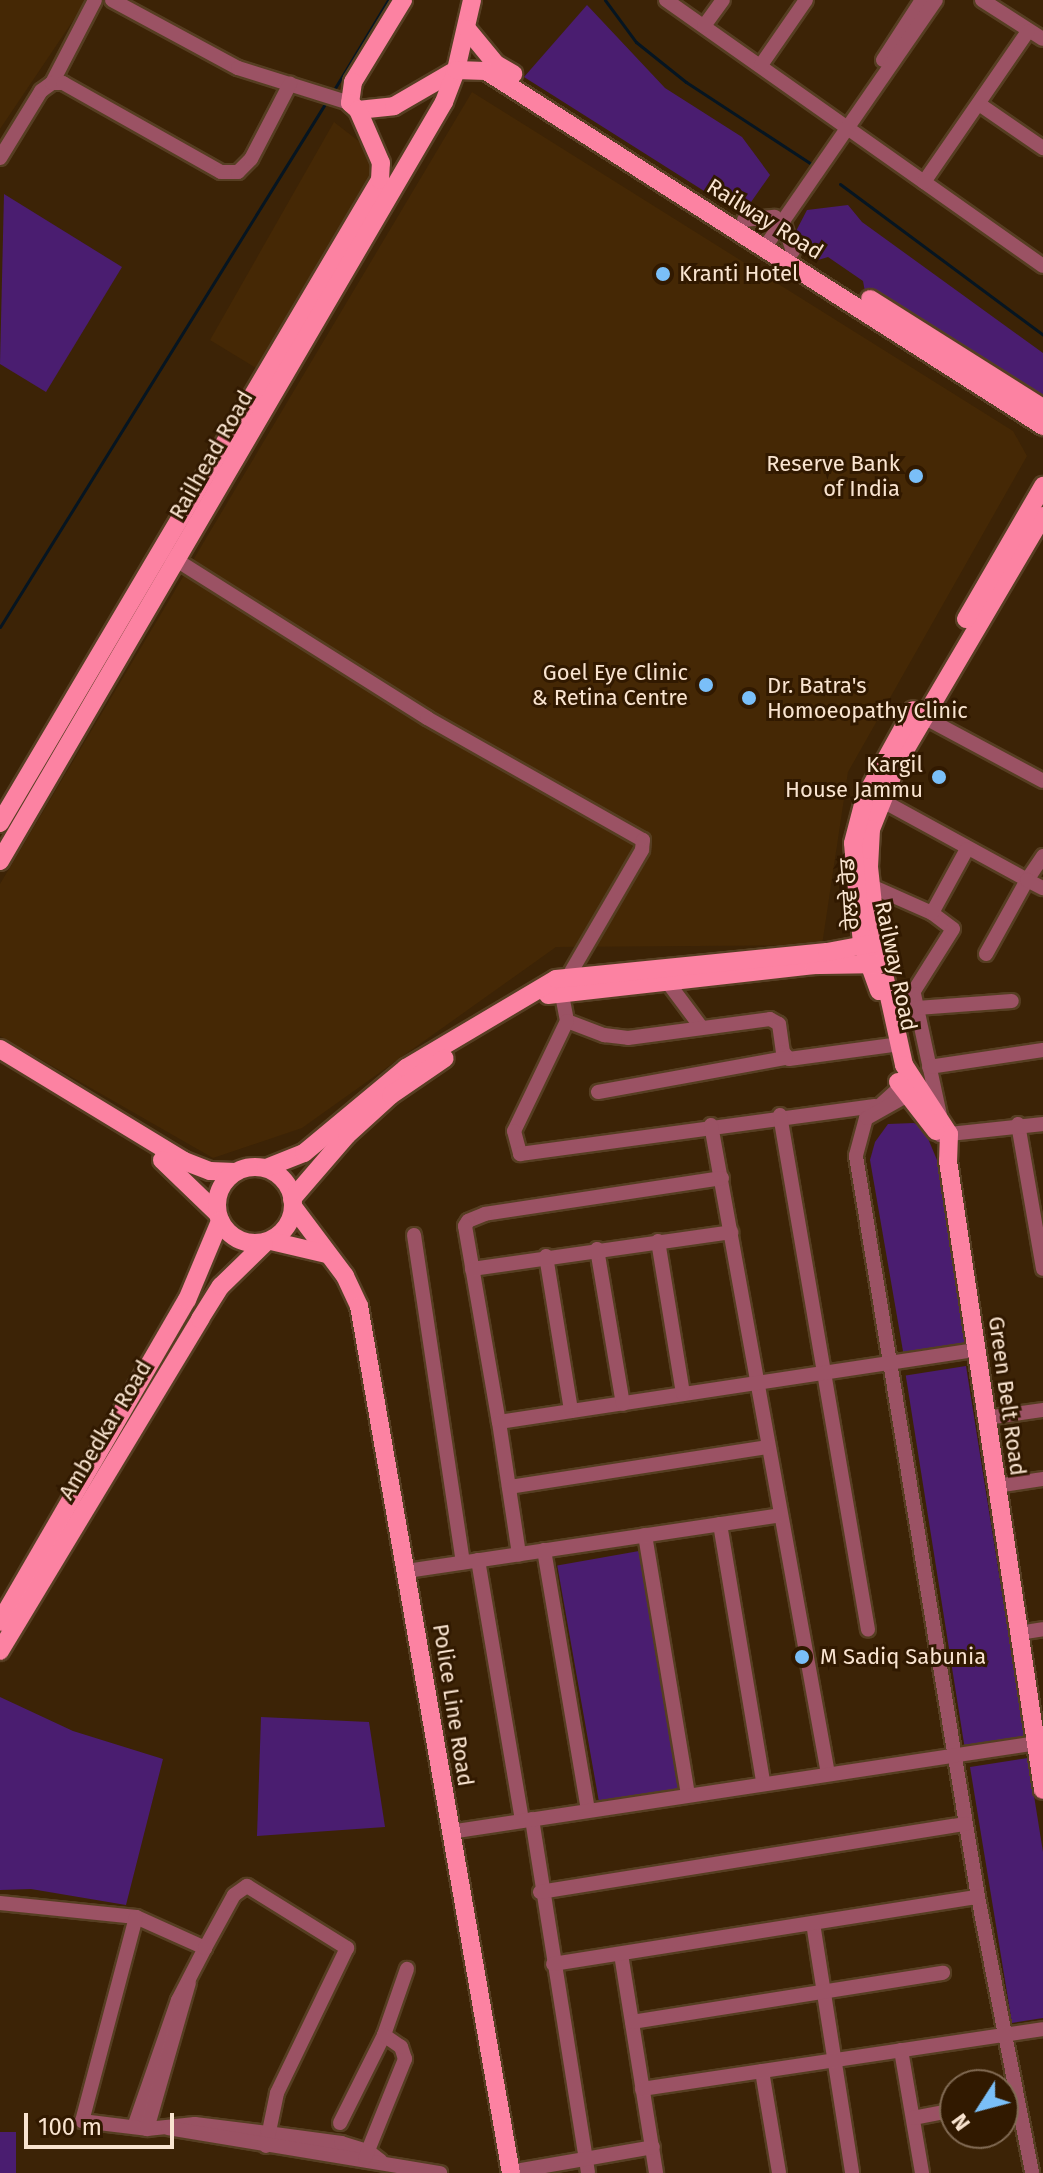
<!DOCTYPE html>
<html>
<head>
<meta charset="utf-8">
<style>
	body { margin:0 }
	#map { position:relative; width:1043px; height:2173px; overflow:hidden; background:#3c2306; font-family:"Fira Sans","Noto Sans Gurmukhi",sans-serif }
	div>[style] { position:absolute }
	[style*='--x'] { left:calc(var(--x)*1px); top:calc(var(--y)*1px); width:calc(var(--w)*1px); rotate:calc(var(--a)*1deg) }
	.built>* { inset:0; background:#452805 }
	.green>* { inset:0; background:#4a1d70; transform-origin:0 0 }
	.stream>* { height:3px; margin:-1.5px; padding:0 1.5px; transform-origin:1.5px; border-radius:1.5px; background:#061521 }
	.roads { filter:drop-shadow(2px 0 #563e22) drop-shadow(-2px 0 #563e22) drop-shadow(0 2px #563e22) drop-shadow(0 -2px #563e22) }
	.minor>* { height:14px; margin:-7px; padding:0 7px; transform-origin:7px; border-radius:7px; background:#9b5264 }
	.major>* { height:18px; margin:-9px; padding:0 9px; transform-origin:9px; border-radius:9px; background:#fc82a2 }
	.major>.ring { margin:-9px; padding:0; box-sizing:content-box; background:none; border:18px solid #fc82a2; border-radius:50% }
	.dots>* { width:22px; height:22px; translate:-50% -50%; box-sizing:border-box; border:4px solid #311900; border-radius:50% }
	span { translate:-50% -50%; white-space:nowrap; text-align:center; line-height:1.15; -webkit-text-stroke:6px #311900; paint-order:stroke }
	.street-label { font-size:22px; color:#f9e4d0 }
	.poi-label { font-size:22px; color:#f9e4d0 }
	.left { translate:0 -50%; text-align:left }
	.right { translate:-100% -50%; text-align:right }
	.north { position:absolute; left:939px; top:2069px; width:80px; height:80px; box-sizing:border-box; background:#311900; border:2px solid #816a53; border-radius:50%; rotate:234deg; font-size:22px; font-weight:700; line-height:32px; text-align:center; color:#f9e4d0 }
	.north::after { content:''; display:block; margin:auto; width:28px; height:36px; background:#7abff8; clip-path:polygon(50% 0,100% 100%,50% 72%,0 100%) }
	.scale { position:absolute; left:24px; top:2113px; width:150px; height:36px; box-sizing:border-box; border:4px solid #f9e4d0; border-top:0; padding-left:10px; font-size:24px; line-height:28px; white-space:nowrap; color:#f9e4d0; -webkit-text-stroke:6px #311900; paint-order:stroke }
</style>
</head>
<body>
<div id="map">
	<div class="built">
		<div style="clip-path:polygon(0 0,87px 0,0 129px)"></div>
		<div style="clip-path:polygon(472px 92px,1013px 431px,1027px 456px,848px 772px,822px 945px,556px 947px,302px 1128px,213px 1158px,0 1036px,0 884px)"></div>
		<div style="clip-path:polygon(334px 122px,374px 153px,379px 180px,264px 373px,210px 340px)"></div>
	</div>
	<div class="green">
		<div style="clip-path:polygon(587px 5px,665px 88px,742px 137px,770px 175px,742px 215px,524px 77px)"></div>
		<div style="clip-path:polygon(4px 194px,122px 267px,46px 392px,0 364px)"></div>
		<div style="clip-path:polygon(848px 205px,862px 222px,1043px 353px,1043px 398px,865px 292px,863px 281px,828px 257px,815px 261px,801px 248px,795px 233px,807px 210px)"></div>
		<div style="clip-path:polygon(914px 1123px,924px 1129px,937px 1160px,966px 1349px,904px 1357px,870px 1160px,875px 1142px,888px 1124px)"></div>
		<div style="left:966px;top:1366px;width:379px;height:61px;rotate:81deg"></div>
		<div style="left:639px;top:1551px;width:250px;height:83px;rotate:80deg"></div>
		<div style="clip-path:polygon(0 1697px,73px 1731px,163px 1759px,126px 1905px,31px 1889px,0 1890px)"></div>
		<div style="clip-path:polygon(261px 1717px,369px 1722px,385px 1827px,257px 1836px)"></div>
		<div style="clip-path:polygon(1028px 1758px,1043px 1852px,1043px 2018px,1012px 2023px,970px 1767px)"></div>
		<div style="left:0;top:2132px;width:16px;height:41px"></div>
	</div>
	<div class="stream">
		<div style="--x:605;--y:0;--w:52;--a:53.6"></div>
		<div style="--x:636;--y:42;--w:64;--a:38.7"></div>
		<div style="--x:686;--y:82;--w:148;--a:33.2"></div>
		<div style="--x:332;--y:93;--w:109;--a:-58.9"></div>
		<div style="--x:840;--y:184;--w:253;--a:36.6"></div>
		<div style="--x:0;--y:627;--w:622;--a:-58.15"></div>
	</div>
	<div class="roads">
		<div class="minor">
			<div style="--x:112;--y:0;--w:143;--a:28.4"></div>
			<div style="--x:238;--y:68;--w:117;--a:17.4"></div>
			<div style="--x:666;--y:0;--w:461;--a:35.2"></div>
			<div style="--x:982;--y:0;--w:72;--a:32.6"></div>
			<div style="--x:704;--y:26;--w:32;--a:-54"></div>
			<div style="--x:883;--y:60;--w:72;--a:-57"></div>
			<div style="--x:761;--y:65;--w:79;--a:-55.3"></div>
			<div style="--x:52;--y:83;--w:93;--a:-62.6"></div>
			<div style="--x:979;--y:104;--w:78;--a:34.5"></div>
			<div style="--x:0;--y:158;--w:79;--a:-58.5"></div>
			<div style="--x:41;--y:91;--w:14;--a:-36"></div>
			<div style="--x:52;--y:83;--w:11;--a:0"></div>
			<div style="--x:63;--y:83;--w:181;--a:29.4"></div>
			<div style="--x:221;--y:172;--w:17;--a:0"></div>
			<div style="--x:238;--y:172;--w:18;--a:-45"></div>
			<div style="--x:251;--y:159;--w:85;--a:-62.5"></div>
			<div style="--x:924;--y:182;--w:183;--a:-55.4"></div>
			<div style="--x:744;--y:220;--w:31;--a:-6"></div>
			<div style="--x:783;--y:221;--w:32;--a:72"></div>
			<div style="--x:765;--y:247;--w:300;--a:-55.3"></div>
			<div style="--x:170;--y:556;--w:304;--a:32.2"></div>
			<div style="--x:427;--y:718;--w:248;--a:29.5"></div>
			<div style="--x:643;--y:840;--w:10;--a:96"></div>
			<div style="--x:642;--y:850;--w:147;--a:120.2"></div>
			<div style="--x:922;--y:716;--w:137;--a:28.2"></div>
			<div style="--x:881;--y:800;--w:166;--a:28.7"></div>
			<div style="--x:1027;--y:880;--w:29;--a:-56"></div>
			<div style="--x:871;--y:886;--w:67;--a:23.9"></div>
			<div style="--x:932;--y:913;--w:26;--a:37"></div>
			<div style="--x:953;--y:929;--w:109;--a:122.2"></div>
			<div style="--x:932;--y:913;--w:73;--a:-61.3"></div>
			<div style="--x:986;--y:954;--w:85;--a:-61"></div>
			<div style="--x:1027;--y:880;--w:18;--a:27"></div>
			<div style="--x:666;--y:980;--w:59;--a:53.3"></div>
			<div style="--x:561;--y:990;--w:32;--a:79"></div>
			<div style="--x:567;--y:1021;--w:40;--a:21"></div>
			<div style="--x:604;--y:1035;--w:24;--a:7"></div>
			<div style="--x:628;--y:1038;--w:143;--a:-7.6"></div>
			<div style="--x:770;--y:1019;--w:10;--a:29"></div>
			<div style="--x:779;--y:1024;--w:28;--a:82"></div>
			<div style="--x:783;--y:1052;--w:9;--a:49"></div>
			<div style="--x:789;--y:1059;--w:112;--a:-7.7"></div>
			<div style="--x:914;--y:994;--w:124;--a:77.9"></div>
			<div style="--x:917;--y:1008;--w:95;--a:-4.2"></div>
			<div style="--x:567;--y:1021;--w:122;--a:115.7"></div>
			<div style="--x:514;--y:1131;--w:24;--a:75"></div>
			<div style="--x:520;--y:1154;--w:358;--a:-7.7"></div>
			<div style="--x:929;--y:1067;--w:115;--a:-8.5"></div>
			<div style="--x:907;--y:1081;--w:55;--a:137.9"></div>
			<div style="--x:866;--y:1118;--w:39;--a:105"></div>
			<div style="--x:856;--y:1156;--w:751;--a:80.65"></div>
			<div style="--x:978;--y:1897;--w:281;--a:78.9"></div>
			<div style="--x:598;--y:1092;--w:191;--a:-10.3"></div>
			<div style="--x:780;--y:1115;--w:522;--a:80.3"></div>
			<div style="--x:867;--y:1118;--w:55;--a:-29.4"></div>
			<div style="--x:1018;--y:1124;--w:147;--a:80.2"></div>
			<div style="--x:711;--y:1125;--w:659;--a:79.78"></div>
			<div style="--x:940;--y:1135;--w:104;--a:-6.1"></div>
			<div style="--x:722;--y:1178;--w:240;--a:171.4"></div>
			<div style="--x:485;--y:1214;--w:18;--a:158"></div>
			<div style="--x:468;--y:1221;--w:6;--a:121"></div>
			<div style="--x:465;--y:1226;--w:199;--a:80.2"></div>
			<div style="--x:499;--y:1422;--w:482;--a:-8.6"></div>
			<div style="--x:414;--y:1235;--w:331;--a:81.5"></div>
			<div style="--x:658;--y:1241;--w:155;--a:80.7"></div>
			<div style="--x:597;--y:1249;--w:157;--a:80.5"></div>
			<div style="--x:546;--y:1256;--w:157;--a:80.8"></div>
			<div style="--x:472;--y:1269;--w:262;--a:-8.1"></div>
			<div style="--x:986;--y:1418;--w:58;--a:-8"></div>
			<div style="--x:499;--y:1422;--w:134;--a:81.4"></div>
			<div style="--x:996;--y:1486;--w:48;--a:-8.5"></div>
			<div style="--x:509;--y:1487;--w:262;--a:-8.8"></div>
			<div style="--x:720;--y:1524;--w:262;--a:80.5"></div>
			<div style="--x:645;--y:1535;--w:263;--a:80.6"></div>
			<div style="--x:544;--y:1550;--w:264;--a:80.4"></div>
			<div style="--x:478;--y:1560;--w:264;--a:80.4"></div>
			<div style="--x:407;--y:1571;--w:377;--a:-8.5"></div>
			<div style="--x:1019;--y:1633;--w:24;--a:-9"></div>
			<div style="--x:532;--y:1819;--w:358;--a:81"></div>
			<div style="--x:450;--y:1832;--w:594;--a:-8.62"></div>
			<div style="--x:540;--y:1892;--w:431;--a:-9.1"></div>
			<div style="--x:0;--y:1903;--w:137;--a:5.9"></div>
			<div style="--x:136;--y:1917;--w:76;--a:24.2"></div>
			<div style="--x:205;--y:1948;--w:59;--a:117.4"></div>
			<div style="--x:178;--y:2000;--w:134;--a:109.1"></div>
			<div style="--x:136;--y:1917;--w:211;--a:104.8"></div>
			<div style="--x:82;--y:2121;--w:65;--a:7"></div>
			<div style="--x:147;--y:2129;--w:48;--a:-5.9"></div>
			<div style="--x:195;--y:2124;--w:73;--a:7.1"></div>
			<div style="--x:267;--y:2133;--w:75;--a:7.7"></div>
			<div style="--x:341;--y:2143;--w:28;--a:17"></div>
			<div style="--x:368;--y:2151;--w:16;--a:38"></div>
			<div style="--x:813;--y:1923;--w:253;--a:81.1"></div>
			<div style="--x:205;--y:1948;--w:60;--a:-61.3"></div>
			<div style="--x:234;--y:1895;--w:16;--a:-35"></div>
			<div style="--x:247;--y:1886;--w:118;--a:31.8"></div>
			<div style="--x:347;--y:1948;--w:161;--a:115.8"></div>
			<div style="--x:277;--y:2093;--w:54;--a:101.7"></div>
			<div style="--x:621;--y:1954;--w:222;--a:80.9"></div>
			<div style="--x:553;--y:1964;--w:430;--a:-9"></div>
			<div style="--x:632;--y:2022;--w:315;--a:-9"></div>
			<div style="--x:901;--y:2050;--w:125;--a:80.3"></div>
			<div style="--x:762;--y:2071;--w:103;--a:80.5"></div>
			<div style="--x:642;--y:2089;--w:405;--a:-8.5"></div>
			<div style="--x:913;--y:2118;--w:43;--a:-10.8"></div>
			<div style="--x:340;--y:2123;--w:98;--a:-63.4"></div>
			<div style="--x:384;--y:2035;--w:70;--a:-70.8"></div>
			<div style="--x:168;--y:2128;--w:276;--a:9.4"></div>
			<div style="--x:147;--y:2129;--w:152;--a:-74"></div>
			<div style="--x:365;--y:2158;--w:107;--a:-68"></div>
			<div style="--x:405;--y:2059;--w:13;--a:-108"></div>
			<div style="--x:401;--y:2047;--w:21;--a:-145"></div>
			<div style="--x:510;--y:2172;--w:145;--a:-9.9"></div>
		</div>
		<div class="major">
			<div style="--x:403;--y:0;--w:96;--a:121.4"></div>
			<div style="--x:353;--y:82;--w:21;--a:98"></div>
			<div style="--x:350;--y:103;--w:11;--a:41"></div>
			<div style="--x:358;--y:110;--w:36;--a:-6"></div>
			<div style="--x:394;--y:106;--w:72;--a:-30.1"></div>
			<div style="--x:456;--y:70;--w:72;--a:-77.1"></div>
			<div style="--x:467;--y:29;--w:45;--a:50.4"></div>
			<div style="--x:496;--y:64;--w:20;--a:30"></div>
			<div style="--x:870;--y:299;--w:204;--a:32.2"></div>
			<div style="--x:1043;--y:516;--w:286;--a:120.5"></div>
			<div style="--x:898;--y:762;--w:72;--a:111.9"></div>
			<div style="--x:871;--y:829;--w:38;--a:93"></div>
			<div style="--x:869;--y:867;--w:75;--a:83.9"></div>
			<div style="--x:877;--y:942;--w:126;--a:77.6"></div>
			<div style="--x:904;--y:1065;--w:82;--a:56.9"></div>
			<div style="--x:949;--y:1134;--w:27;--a:92"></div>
			<div style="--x:948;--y:1161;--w:636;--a:81.41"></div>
			<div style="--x:966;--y:619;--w:154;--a:-59.9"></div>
			<div style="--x:0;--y:823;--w:747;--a:-59.42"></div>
			<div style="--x:380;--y:180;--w:17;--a:-87"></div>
			<div style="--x:381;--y:163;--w:58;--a:-113.5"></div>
			<div style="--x:0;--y:861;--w:879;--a:-59.67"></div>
			<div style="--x:444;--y:102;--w:34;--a:-69"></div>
			<div style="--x:456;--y:70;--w:30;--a:2"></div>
			<div style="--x:486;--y:71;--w:661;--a:32.51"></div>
			<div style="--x:879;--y:991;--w:50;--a:-109.9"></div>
			<div style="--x:862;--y:944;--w:101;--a:-95.1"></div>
			<div style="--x:853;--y:843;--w:48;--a:-75.4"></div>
			<div style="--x:865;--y:797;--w:99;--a:-61.1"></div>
			<div style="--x:548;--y:995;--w:268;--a:-6.4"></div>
			<div style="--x:814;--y:965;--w:62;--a:-0.9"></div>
			<div style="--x:0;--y:1049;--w:215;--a:31.3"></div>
			<div style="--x:184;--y:1161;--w:28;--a:21"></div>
			<div style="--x:210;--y:1171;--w:25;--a:2"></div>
			<div style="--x:898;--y:1082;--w:62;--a:52.2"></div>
			<div style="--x:162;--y:1160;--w:76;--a:43.9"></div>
			<div class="ring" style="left:217px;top:1167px;width:58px;height:58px"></div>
			<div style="--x:266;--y:1168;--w:41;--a:-21.5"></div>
			<div style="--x:304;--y:1153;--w:133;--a:-39.8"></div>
			<div style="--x:406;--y:1068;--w:174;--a:-30.7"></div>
			<div style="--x:556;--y:979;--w:272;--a:-5.7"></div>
			<div style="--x:827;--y:952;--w:49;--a:-10.6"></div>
			<div style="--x:292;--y:1199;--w:84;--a:-49.3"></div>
			<div style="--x:347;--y:1135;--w:59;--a:-42.3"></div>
			<div style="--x:391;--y:1095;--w:65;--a:-34.4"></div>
			<div style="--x:294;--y:1208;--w:85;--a:53.1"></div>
			<div style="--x:345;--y:1276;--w:33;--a:65"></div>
			<div style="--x:359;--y:1306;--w:880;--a:80.06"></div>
			<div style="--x:271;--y:1241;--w:57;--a:13.3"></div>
			<div style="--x:0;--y:1622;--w:372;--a:-59.9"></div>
			<div style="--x:187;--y:1300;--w:86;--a:-67.3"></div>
			<div style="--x:0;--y:1651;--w:388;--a:-58.9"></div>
			<div style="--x:200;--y:1319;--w:39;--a:-58"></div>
			<div style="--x:221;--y:1286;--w:60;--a:-44.3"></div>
		</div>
	</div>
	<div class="dots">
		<div style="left:663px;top:274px;background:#7abff8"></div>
		<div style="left:916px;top:476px;background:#7abff8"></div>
		<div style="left:706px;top:685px;background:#7abff8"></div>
		<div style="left:749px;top:698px;background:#7abff8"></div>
		<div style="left:939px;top:777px;background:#7abff8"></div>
		<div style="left:802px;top:1657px;background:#7abff8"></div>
	</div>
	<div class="street-label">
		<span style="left:765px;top:219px;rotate:32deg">Railway Road</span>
		<span style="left:211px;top:455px;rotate:-60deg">Railhead Road</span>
		<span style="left:849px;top:894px;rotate:-94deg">ਰੇਲਵੇ ਰੋਡ</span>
		<span style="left:896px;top:966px;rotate:78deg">Railway Road</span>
		<span style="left:1007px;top:1396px;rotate:82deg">Green Belt Road</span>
		<span style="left:105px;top:1430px;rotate:-59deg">Ambedkar Road</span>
		<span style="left:453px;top:1705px;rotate:81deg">Police Line Road</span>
	</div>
	<div class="poi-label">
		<span class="left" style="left:679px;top:274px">Kranti Hotel</span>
		<span class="right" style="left:900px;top:476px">Reserve Bank<br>of India</span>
		<span class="right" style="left:688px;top:685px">Goel Eye Clinic<br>&amp; Retina Centre</span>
		<span class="left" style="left:767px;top:698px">Dr. Batra's<br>Homoeopathy Clinic</span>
		<span class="right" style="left:923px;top:777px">Kargil<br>House Jammu</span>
		<span class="left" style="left:820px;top:1657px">M Sadiq Sabunia</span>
	</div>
	<div class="north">N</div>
	<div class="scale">100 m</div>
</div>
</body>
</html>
